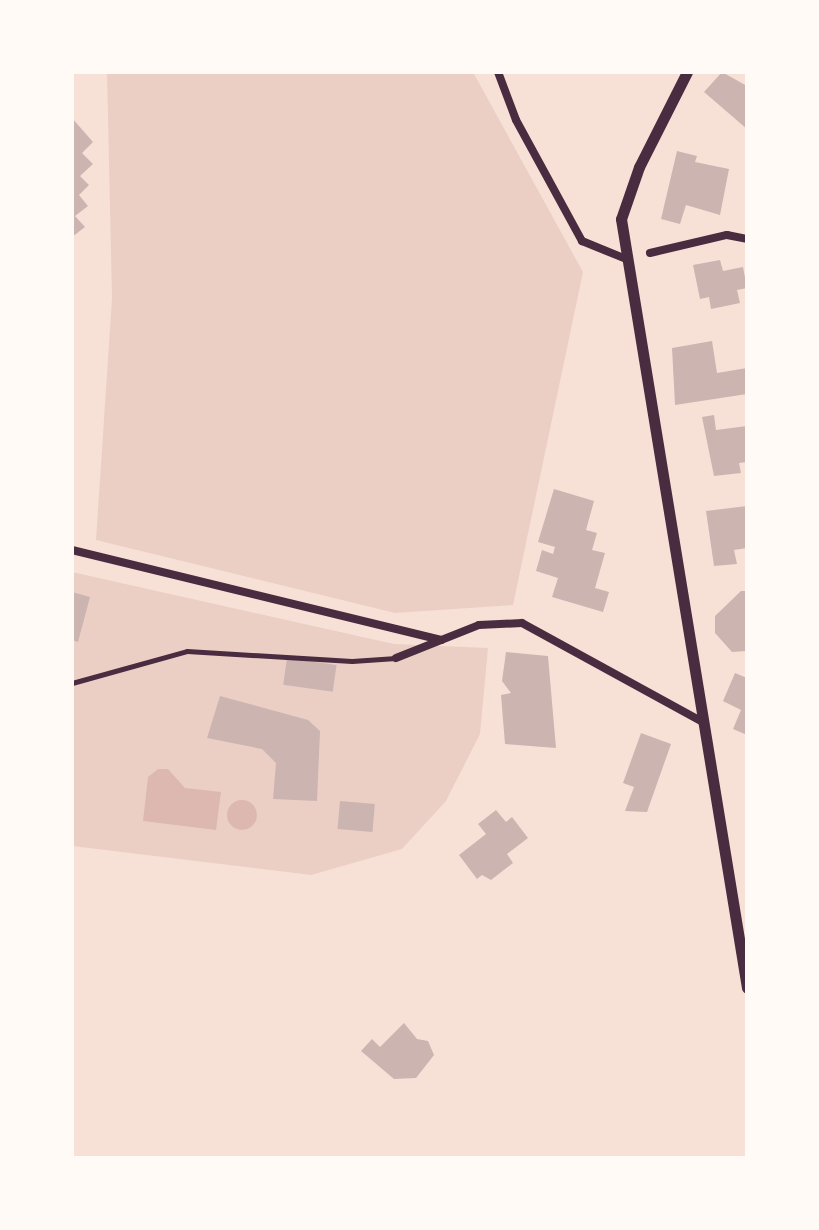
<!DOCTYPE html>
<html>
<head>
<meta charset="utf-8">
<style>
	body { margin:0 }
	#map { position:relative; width:819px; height:1230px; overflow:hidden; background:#f7e1d7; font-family:Signika,sans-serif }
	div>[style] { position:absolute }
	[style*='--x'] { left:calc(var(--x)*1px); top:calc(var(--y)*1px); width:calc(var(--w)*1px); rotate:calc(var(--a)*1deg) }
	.green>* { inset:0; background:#ebcfc5 }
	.water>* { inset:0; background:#dcb8b0 }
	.round { border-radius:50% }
	.building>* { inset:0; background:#ccb4b1; transform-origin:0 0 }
	.service>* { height:5px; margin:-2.5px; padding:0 2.5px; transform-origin:2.5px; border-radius:2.5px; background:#4a2c40 }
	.minor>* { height:8px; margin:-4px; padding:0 4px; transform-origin:4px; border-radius:4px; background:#4a2c40 }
	.tertiary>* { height:11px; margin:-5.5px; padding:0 5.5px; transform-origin:5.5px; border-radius:5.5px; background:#4a2c40 }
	span { translate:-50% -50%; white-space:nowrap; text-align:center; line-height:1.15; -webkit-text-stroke:8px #fffaf5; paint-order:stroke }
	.frame { position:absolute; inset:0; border:74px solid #fffaf5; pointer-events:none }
</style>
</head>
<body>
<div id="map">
	<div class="green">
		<div style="clip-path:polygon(107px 72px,473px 72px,583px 272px,513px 605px,395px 613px,96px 540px,112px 298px)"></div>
		<div style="clip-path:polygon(72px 572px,394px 644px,488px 648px,480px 734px,446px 801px,402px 849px,311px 875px,72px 846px)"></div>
	</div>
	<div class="water">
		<div style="clip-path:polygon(158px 769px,168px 769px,185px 788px,221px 792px,216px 830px,143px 821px,148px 777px)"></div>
		<div class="round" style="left:227px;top:800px;width:30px;height:30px"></div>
	</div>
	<div class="building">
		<div style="clip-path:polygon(722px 72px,747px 86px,747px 129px,704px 92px)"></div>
		<div style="clip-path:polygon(72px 118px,93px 142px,82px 153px,93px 164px,80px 176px,89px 185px,79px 195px,88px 206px,75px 216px,85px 227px,72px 237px)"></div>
		<div style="clip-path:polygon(677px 151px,697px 156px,695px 162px,729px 169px,720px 215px,686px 205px,680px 224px,661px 219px)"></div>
		<div style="clip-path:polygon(720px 260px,723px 271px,743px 267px,747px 288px,737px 290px,740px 303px,711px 309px,709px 297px,700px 299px,693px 265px)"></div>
		<div style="clip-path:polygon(712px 341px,717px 373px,747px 368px,747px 394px,675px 405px,672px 348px)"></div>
		<div style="clip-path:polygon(714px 415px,716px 430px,747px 426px,747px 462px,739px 463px,741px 473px,714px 476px,702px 417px)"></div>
		<div style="clip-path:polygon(554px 489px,594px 501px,586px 530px,597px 533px,592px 550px,605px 553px,595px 588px,609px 592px,603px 612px,552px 597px,558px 578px,536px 571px,542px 550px,553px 554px,555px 547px,538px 542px)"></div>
		<div style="clip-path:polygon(747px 506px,747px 548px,734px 550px,737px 564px,714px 566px,706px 511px)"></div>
		<div style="clip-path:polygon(741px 591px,747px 591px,747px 651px,732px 652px,715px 633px,715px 616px)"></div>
		<div style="clip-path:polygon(72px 592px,90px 597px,78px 642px,72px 640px)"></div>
		<div style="clip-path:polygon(506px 652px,548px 656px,556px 748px,505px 744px,501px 695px,511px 693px,502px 681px)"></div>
		<div style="left:287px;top:658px;width:50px;height:27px;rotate:8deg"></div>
		<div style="clip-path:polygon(735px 673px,747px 678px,747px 735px,733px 729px,741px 710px,723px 701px)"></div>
		<div style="clip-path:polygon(220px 696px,308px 720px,320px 731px,317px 801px,273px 799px,276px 763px,262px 749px,207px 738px)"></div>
		<div style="clip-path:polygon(641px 733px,671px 744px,647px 812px,625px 811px,634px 787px,623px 783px)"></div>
		<div style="left:340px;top:801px;width:35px;height:28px;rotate:5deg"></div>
		<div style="clip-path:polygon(496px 810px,506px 822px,512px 817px,528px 838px,507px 854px,513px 863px,491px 880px,482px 875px,477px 879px,459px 855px,486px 834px,478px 824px)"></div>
		<div style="clip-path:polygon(404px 1023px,417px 1039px,428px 1041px,434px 1055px,416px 1078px,394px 1079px,361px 1051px,372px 1039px,380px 1047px)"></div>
	</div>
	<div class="service">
		<div style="--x:72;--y:683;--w:119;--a:-15.5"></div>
		<div style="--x:187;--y:651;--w:165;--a:3.5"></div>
		<div style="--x:352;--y:661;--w:44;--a:-3.9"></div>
	</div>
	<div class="minor">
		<div style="--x:498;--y:72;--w:51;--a:69.4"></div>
		<div style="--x:516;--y:120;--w:138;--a:61.4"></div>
		<div style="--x:582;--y:241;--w:48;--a:22.2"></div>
		<div style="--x:650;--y:253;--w:79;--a:-13.2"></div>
		<div style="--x:727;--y:235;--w:20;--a:11"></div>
		<div style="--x:72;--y:550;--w:380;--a:13.7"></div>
		<div style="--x:396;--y:658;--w:89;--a:-21.7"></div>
		<div style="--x:479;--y:625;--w:43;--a:-2.7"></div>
		<div style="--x:522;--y:623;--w:206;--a:28.7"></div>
	</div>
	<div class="tertiary">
		<div style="--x:687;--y:72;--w:106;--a:116.8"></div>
		<div style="--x:639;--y:167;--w:55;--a:109.1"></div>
		<div style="--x:621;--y:219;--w:779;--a:80.69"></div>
	</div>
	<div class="frame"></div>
</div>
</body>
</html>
